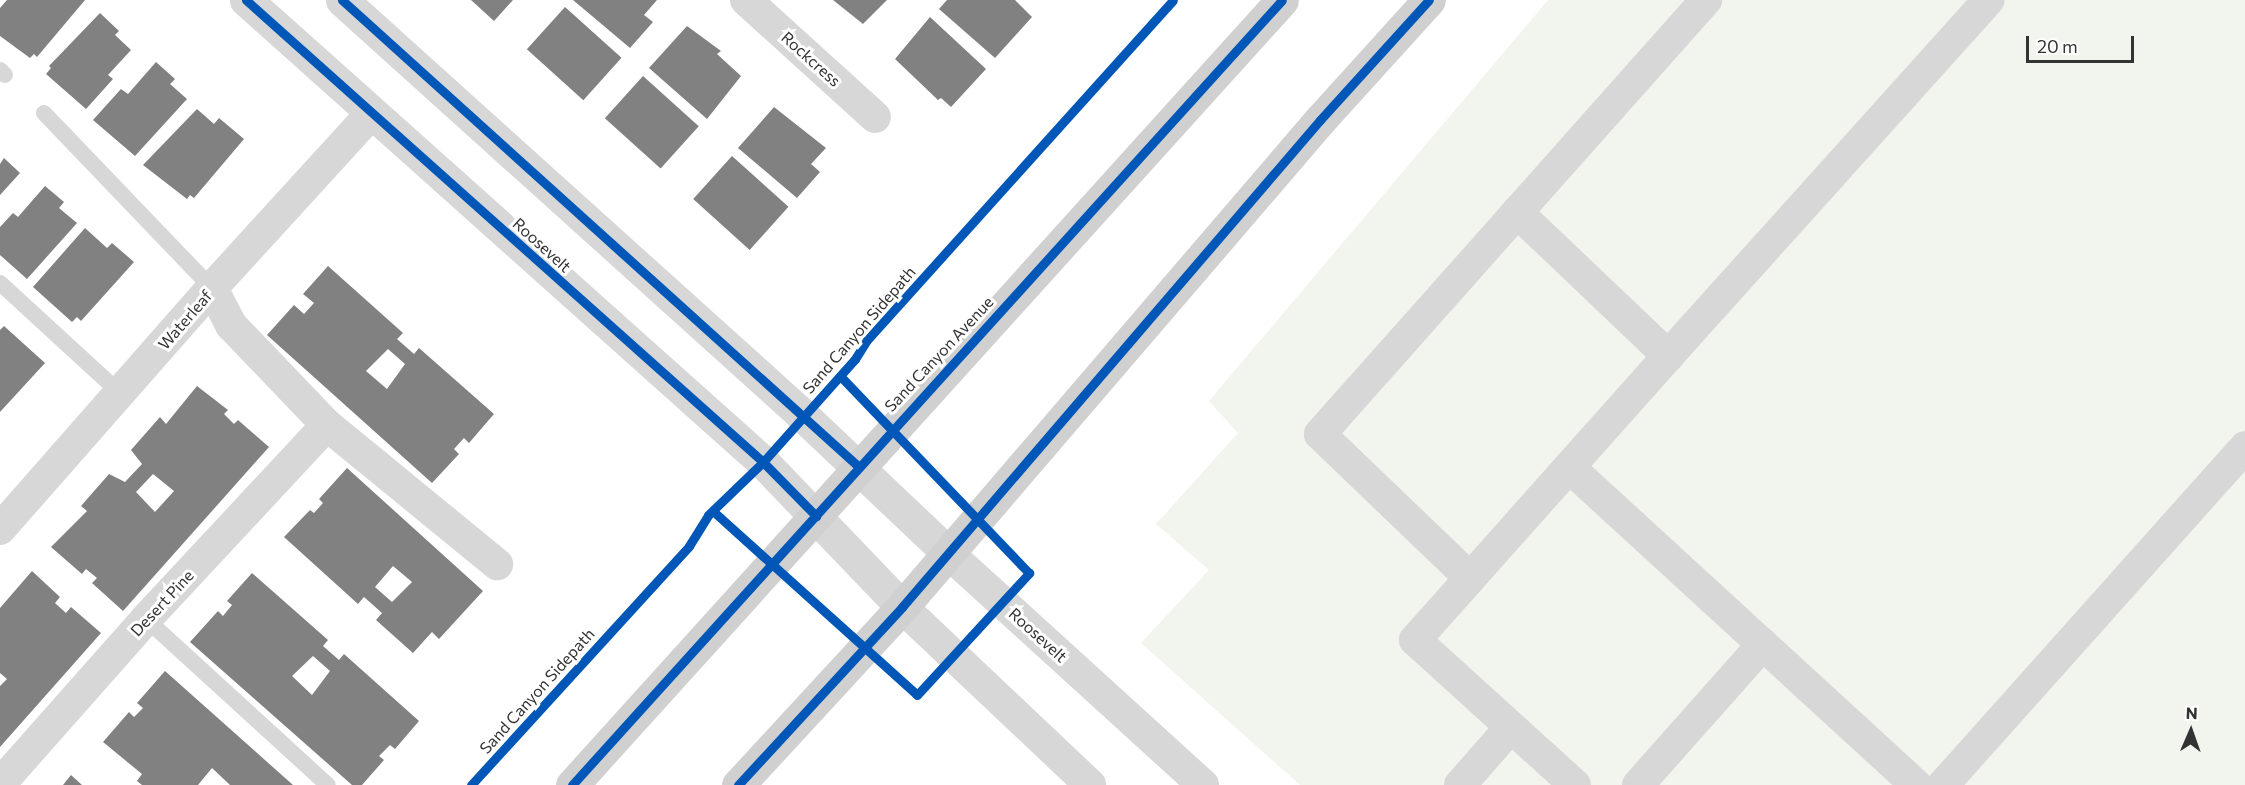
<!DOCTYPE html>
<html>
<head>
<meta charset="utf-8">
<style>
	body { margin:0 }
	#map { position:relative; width:2245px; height:785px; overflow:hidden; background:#fff; font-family:Commissioner,sans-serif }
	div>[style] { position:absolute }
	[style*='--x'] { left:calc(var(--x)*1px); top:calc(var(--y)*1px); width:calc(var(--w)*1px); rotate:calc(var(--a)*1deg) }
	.green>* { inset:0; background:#f1f5ed }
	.building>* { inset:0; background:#818181; transform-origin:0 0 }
	.service>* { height:16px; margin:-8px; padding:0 8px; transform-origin:8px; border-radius:8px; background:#d7d7d7 }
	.minor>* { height:32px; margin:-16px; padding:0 16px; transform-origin:16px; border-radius:16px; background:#d7d7d7 }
	.tertiary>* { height:33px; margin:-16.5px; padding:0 16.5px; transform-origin:16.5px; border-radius:16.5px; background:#d7d7d7 }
	.secondary>* { height:33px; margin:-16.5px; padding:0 16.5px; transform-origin:16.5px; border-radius:16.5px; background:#d0d0d0 }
	.cycleway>* { height:9px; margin:-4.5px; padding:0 4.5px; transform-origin:4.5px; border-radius:4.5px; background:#0057b8 }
	span { translate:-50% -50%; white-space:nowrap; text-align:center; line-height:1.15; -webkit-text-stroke:6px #fff; paint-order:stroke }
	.street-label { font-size:16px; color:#333 }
	.north { position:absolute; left:2161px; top:701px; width:60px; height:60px; -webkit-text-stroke:4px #fff; paint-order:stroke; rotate:2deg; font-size:16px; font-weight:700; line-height:24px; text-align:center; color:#333 }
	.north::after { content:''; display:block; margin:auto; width:21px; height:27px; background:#333; clip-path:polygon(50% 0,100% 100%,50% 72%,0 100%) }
	.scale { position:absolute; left:2026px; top:36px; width:108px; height:27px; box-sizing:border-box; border:3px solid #333; border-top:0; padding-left:8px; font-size:18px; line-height:21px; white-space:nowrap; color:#333; -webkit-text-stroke:4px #fff; paint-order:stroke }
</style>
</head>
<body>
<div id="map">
	<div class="green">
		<div style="clip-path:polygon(1548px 0,2245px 0,2245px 785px,1300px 785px,1141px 643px,1209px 570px,1156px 524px,1238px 433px,1209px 401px)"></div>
	</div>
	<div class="building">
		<div style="clip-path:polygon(7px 0,85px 0,37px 57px,34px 54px,30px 58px,0 36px,0 8px)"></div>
		<div style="clip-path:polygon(471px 0,513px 0,494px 21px)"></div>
		<div style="clip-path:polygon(573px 0,657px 0,644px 15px,653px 22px,630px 48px)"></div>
		<div style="clip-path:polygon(833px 0,887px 0,863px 24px)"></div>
		<div style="clip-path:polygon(947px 0,1015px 0,1032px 17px,995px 58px,939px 9px)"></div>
		<div style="left:565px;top:7px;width:76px;height:57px;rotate:42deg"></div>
		<div style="clip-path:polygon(100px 13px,119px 31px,115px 35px,131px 50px,108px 75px,113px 79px,86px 109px,46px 74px,51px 68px,49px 66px)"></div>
		<div style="clip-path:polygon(930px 17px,986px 69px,951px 107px,941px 98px,938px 100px,895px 59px)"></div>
		<div style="clip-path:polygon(687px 26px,721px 51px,717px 54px,741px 76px,707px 119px,649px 68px)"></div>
		<div style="clip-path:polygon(156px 62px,175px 79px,170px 84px,187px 99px,135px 156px,93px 120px,121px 89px,128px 94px)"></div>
		<div style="left:643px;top:76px;width:75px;height:57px;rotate:42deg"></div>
		<div style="clip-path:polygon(774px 107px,826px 148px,811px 164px,820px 172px,797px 198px,738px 148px)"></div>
		<div style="clip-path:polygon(197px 109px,214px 124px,219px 118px,244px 139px,194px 198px,190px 195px,187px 199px,143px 165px)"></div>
		<div style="left:732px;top:156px;width:76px;height:58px;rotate:42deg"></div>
		<div style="clip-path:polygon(4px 158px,20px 173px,0 195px,0 164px)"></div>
		<div style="clip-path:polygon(45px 186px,64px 202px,59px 208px,77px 223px,27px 279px,0 255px,0 227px,13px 213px,18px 217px)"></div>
		<div style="clip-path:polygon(85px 228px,107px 248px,112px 243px,134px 262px,81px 321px,77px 317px,72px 322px,33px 287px)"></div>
		<div style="clip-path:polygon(evenodd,328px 266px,403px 333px,397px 339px,414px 354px,419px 348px,494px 414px,469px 443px,464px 438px,454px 449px,459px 454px,432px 483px,267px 335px,294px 305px,304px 314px,314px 303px,303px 294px,328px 266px,388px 349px,405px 364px,387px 389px,366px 371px,388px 349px)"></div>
		<div style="clip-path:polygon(4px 326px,45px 363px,0 412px,0 330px)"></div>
		<div style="clip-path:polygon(evenodd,197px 386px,228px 410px,224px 414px,234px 424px,238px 420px,269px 447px,123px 611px,92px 583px,97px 578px,86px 569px,82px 574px,51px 547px,87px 511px,81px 506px,109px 474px,125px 482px,142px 464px,131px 450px,160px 417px,166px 424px,197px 386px,153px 474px,174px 491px,155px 512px,136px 492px,153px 474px)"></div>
		<div style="clip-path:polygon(evenodd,347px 468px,483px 591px,439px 639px,432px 632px,413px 653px,376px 620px,382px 613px,364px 597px,358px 604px,284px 537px,310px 510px,314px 513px,323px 503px,319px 499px,347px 468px,393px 566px,412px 582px,392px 602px,375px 587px,393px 566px)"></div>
		<div style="clip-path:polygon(32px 571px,60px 597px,55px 603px,66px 613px,71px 607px,101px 633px,0 747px,0 686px,7px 679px,0 673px,0 608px)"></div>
		<div style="clip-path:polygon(evenodd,252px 573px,328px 640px,323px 646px,339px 660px,344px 654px,419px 721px,395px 749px,390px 745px,379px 756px,384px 760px,362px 785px,352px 785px,190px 642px,218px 611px,223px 616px,232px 605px,227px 601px,252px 573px,313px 656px,330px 671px,312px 695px,292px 676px,313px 656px)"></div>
		<div style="clip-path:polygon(165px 671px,293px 785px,230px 785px,212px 768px,198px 785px,142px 785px,137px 781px,142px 774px,103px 742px,129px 712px,134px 717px,143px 708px,137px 703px)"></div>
		<div style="clip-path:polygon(71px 775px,82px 785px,63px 785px)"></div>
	</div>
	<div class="service">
		<div style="--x:0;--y:70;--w:7;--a:45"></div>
		<div style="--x:44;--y:113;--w:243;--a:46.2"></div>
		<div style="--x:0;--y:283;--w:164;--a:42.5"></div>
		<div style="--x:146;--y:619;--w:246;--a:42.4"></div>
	</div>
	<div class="minor">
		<div style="--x:746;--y:0;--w:174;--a:42.2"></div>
		<div style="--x:1517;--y:212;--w:209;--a:43.6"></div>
		<div style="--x:1668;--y:356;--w:479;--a:-48"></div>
		<div style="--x:212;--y:288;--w:42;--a:62.8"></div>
		<div style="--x:231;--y:325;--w:139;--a:46.2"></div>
		<div style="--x:327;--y:425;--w:220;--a:39.3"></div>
		<div style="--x:1569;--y:467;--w:471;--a:42.5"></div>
		<div style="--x:0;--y:529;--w:321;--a:-48.7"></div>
		<div style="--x:212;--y:288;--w:237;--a:-47.6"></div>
		<div style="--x:948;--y:553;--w:345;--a:42.3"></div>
		<div style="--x:1470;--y:578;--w:208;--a:-136.2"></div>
		<div style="--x:1320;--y:434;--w:581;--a:-48.35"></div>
		<div style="--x:902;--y:607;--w:259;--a:43.4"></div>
		<div style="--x:0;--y:784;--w:220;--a:-48.5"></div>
		<div style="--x:146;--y:619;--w:265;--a:-47"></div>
		<div style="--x:1460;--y:785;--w:77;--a:-48.7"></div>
		<div style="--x:1575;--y:785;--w:216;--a:-137.8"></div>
		<div style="--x:1415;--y:640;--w:380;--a:-48.3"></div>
		<div style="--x:1638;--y:785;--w:188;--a:-48.4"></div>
		<div style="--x:1943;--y:785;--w:453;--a:-48.2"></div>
	</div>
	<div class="tertiary">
		<div style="--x:246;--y:0;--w:693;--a:41.78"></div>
		<div style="--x:763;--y:462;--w:201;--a:46.2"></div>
		<div style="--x:342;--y:0;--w:612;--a:42.02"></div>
		<div style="--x:797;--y:410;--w:208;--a:43.4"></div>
	</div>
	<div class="secondary">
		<div style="--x:572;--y:785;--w:1058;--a:-47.87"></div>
		<div style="--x:738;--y:785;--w:242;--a:-47.3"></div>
		<div style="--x:902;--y:607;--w:642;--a:-49.36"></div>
		<div style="--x:1320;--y:120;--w:162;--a:-47.8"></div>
	</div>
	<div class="cycleway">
		<div style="--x:246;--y:0;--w:693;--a:41.78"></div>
		<div style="--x:763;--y:462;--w:76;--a:45.5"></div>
		<div style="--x:342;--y:0;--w:695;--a:42.09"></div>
		<div style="--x:714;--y:512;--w:273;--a:42"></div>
		<div style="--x:917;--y:695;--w:166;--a:-47.4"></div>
		<div style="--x:1029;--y:573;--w:273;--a:-133.8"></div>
		<div style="--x:471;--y:785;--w:323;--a:-47.6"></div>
		<div style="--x:689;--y:546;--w:36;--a:-58"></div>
		<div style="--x:708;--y:515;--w:76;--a:-43.9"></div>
		<div style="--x:763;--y:462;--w:138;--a:-48.2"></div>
		<div style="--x:855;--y:359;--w:22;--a:-58"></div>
		<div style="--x:867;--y:340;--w:457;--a:-48"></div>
		<div style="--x:572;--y:785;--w:1058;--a:-47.87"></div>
		<div style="--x:738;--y:785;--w:242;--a:-47.3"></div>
		<div style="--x:902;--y:607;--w:642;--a:-49.36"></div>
		<div style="--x:1320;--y:120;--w:162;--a:-47.8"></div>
	</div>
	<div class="street-label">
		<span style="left:811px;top:59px;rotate:42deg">Rockcress</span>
		<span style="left:542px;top:245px;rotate:42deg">Roosevelt</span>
		<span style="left:185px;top:320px;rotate:-49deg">Waterleaf</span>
		<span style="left:859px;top:330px;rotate:-49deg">Sand Canyon Sidepath</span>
		<span style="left:939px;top:354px;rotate:-47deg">Sand Canyon Avenue</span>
		<span style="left:162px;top:603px;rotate:-47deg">Desert Pine</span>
		<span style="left:1038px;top:635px;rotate:42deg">Roosevelt</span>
		<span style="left:537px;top:691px;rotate:-48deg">Sand Canyon Sidepath</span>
	</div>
	<div class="north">N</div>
	<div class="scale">20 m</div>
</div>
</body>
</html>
